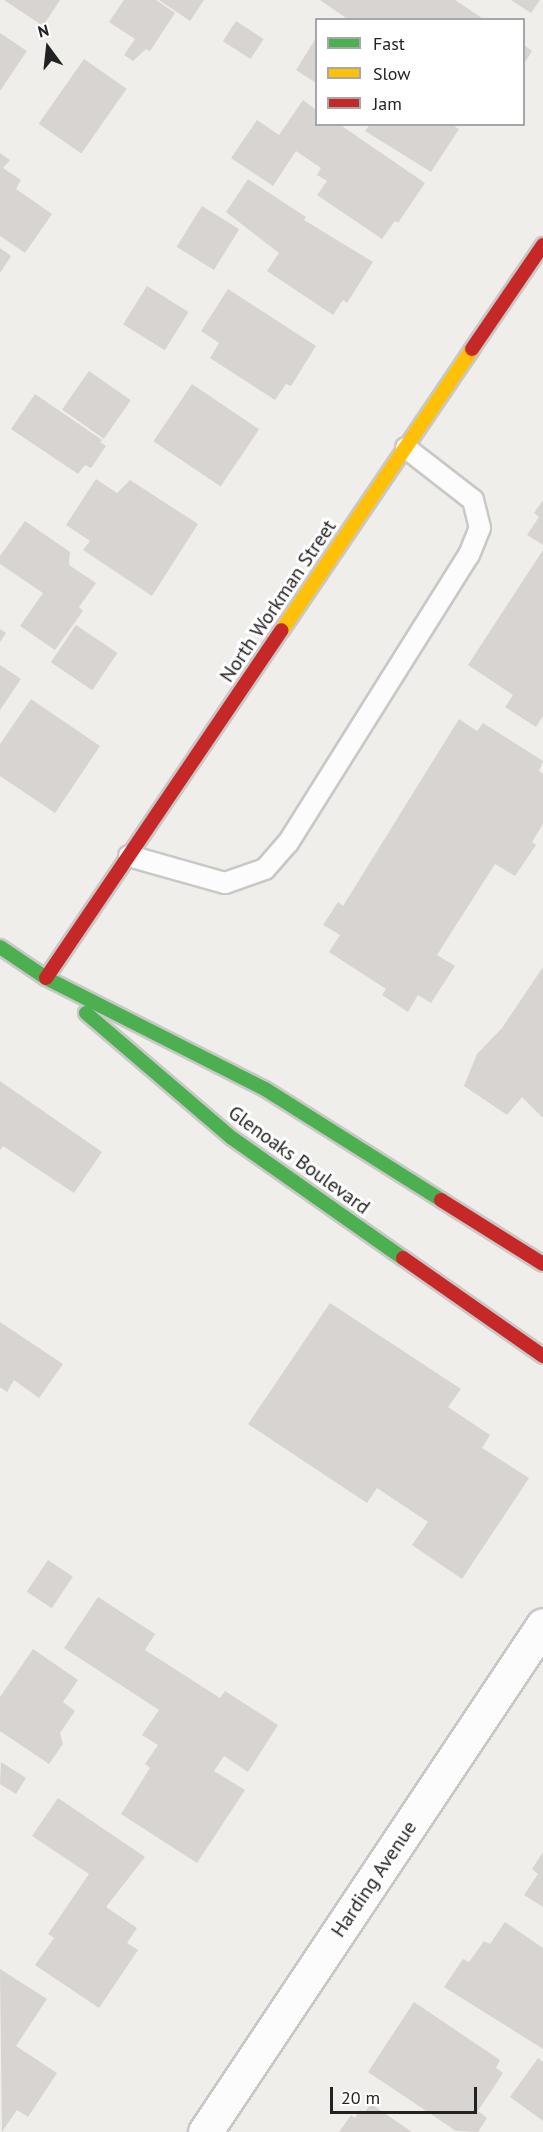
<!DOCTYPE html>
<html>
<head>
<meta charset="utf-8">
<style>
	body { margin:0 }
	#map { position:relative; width:543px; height:2132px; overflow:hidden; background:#f0eeeb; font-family:"PT Sans",sans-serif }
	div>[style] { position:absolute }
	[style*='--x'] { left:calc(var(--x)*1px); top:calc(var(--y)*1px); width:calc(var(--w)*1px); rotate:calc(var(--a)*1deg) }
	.building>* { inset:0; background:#d7d4d2; transform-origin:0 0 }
	.roads { filter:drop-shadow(2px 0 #c9c8c7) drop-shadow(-2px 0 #c9c8c7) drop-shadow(0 2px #c9c8c7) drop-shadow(0 -2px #c9c8c7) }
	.lane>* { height:20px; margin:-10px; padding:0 10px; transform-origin:10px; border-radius:10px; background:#fdfcfc }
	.street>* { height:33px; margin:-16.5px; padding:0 16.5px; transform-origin:16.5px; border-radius:16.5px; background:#fdfcfc }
	.fast>* { height:14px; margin:-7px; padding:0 7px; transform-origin:7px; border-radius:7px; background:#4caf50 }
	.slow>* { height:14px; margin:-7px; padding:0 7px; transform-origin:7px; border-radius:7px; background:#ffc107 }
	.jam>* { height:14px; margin:-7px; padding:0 7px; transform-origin:7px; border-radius:7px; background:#c62828 }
	span { translate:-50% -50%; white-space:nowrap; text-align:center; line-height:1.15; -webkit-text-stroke:6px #fff; paint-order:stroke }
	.street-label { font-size:20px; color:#222 }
	.legend { position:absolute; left:315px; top:18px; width:210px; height:108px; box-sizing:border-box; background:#fff; border:2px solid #a7a7a7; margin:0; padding:8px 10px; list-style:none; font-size:18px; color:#222 }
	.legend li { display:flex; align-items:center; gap:12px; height:30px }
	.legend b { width:30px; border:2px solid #a7a7a7 }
	.north { position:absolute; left:18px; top:18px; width:60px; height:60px; -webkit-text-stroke:4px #fff; paint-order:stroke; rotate:345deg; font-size:16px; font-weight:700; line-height:24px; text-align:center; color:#222 }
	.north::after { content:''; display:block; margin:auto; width:21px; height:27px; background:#222; clip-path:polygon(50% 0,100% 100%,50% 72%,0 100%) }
	.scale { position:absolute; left:330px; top:2087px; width:147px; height:27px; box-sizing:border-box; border:3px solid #222; border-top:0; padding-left:8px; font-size:18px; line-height:21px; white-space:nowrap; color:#222; -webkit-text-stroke:4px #fff; paint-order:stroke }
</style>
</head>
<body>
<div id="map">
	<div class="building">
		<div style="clip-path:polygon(4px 0,60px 0,43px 26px)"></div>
		<div style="clip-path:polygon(124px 0,156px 0,175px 13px,150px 51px,146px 49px,133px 61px,124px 55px,135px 39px,109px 22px)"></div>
		<div style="clip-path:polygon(159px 0,204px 0,190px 21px)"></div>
		<div style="clip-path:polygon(320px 0,455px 0,485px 20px,349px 20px)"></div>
		<div style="clip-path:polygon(511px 0,540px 0,531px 13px)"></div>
		<div style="left:236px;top:21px;width:33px;height:24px;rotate:33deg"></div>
		<div style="clip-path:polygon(0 33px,27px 51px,0 91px)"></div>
		<div style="clip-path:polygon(316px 38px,316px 83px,296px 70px)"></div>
		<div style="clip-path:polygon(524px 45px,532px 51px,524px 64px)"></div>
		<div style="left:84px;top:59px;width:52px;height:79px;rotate:35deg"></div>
		<div style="clip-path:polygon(303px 100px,316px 110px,316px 124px,339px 124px,425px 183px,398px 223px,395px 221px,382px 239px,317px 195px,327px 181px,317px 175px,321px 168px,296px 151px,273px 186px,231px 158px,257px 120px,279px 135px)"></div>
		<div style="clip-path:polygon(370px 124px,451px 124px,459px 129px,431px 172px,365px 131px)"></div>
		<div style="clip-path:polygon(0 153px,10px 160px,3px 168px,21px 180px,16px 189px,52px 214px,25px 253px,0 236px)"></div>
		<div style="clip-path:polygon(248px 179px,306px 217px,304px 220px,373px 262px,347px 303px,343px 300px,333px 315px,267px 271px,279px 253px,226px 212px)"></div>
		<div style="left:202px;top:206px;width:44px;height:48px;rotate:32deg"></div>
		<div style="clip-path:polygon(0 248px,11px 256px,0 273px)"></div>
		<div style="left:147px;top:286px;width:49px;height:45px;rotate:32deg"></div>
		<div style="clip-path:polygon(228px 289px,316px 346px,291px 386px,286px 384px,275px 400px,210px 358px,219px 343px,201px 331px)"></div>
		<div style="left:89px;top:371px;width:51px;height:47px;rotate:35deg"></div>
		<div style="left:192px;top:384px;width:81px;height:69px;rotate:34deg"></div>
		<div style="clip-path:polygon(35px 394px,102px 440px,100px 442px,106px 446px,91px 468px,85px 465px,78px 474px,11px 429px)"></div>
		<div style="clip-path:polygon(96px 479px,117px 493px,130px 480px,198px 524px,152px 596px,83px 550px,90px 541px,66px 525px)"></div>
		<div style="clip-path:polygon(543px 500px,543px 545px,527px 535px,539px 517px,534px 513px)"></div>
		<div style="clip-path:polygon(25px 521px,70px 552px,69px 565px,96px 583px,79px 607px,83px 611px,55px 650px,20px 626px,43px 593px,0 564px,0 556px)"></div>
		<div style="clip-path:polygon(543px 550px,543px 716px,536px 727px,505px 707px,513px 695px,468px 665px)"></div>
		<div style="left:76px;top:625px;width:50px;height:45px;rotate:34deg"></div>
		<div style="clip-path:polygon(0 629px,6px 633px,0 642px)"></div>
		<div style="clip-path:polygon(0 665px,21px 679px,0 710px)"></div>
		<div style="clip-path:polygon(31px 699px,100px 746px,55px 813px,0 776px,0 744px)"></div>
		<div style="clip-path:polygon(459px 719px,477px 731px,483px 723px,543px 761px,539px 771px,543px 774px,543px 824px,532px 842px,536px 845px,515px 876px,495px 864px,437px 955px,455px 966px,431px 1003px,418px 995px,408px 1012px,382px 995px,386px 989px,329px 952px,340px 935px,323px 925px,338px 902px,343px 906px)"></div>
		<div style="clip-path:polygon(543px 967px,543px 1118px,522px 1097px,507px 1115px,464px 1086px,477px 1054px,502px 1028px)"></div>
		<div style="clip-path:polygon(0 1081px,102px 1152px,74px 1193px,3px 1146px,0 1150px)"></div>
		<div style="clip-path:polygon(330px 1303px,461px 1389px,448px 1407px,490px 1435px,482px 1448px,529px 1478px,462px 1579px,412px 1545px,428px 1522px,377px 1488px,367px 1503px,248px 1424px)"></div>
		<div style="clip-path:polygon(0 1322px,63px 1364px,39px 1398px,14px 1380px,7px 1392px,0 1387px)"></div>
		<div style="left:48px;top:1560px;width:30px;height:38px;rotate:34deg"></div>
		<div style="clip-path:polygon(98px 1597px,155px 1634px,145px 1650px,220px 1698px,225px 1691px,278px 1725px,248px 1772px,224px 1756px,214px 1771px,245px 1790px,197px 1863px,121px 1814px,150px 1768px,145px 1764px,158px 1745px,142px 1735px,159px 1710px,64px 1648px)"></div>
		<div style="clip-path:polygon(33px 1649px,78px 1680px,63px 1702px,75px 1711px,60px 1733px,63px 1744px,49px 1764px,0 1731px,0 1697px)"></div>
		<div style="clip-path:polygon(1px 1762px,26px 1778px,16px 1794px,0 1784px)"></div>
		<div style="clip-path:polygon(58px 1798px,145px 1857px,106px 1907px,137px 1928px,127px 1943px,138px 1950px,99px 2008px,35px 1965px,54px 1938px,48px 1934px,89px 1874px,32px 1836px)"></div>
		<div style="clip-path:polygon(543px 1852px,543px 1907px,524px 1895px,538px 1874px,532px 1869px)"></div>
		<div style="clip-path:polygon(505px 1922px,543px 1948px,543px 2049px,444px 1987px,463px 1959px,469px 1962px,484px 1941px,490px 1944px)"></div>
		<div style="clip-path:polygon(0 1969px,47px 1999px,16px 2046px,57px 2073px,28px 2117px,17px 2110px,2px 2132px)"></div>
		<div style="clip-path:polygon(414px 2002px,500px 2060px,496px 2068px,503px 2073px,478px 2111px,487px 2118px,478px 2132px,456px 2131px,368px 2072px)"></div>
		<div style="clip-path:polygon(538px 2058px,543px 2062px,543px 2121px,510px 2097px)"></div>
		<div style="clip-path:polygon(371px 2104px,412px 2132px,339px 2132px,351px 2115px,355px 2118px,360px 2110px,364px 2113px)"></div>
	</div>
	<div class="roads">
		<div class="lane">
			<div style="--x:129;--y:856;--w:100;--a:15.7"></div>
			<div style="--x:225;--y:883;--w:42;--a:-19.3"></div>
			<div style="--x:265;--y:869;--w:35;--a:-49"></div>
			<div style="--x:288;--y:843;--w:340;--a:-57.9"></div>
			<div style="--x:469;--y:555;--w:29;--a:-68"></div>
			<div style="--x:480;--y:528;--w:29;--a:-104"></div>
			<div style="--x:473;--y:500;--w:85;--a:-142.2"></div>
		</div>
		<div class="street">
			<div style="--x:205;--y:2132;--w:609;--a:-56.31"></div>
		</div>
		<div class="fast">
			<div style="--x:0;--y:947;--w:55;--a:34"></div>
			<div style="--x:46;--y:978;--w:246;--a:26.9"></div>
			<div style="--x:265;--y:1089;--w:208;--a:32.2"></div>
			<div style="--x:86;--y:1013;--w:192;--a:40.6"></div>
			<div style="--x:232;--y:1138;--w:209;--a:35.1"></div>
		</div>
		<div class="slow">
			<div style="--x:282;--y:630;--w:339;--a:-55.9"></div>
		</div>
		<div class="jam">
			<div style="--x:472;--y:349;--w:126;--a:-55.7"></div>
			<div style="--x:46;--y:978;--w:420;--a:-55.9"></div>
			<div style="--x:441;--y:1200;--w:120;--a:32.1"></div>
			<div style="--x:403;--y:1258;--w:171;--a:35"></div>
		</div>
	</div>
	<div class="street-label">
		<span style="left:278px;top:601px;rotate:-56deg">North Workman Street</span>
		<span style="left:299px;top:1160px;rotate:36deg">Glenoaks Boulevard</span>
		<span style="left:374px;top:1879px;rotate:-56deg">Harding Avenue</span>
	</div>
	<ul class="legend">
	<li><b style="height:8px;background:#4caf50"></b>Fast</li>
	<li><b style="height:8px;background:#ffc107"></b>Slow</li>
	<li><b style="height:8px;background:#c62828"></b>Jam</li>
	</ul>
	<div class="north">N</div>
	<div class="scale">20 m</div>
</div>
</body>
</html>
